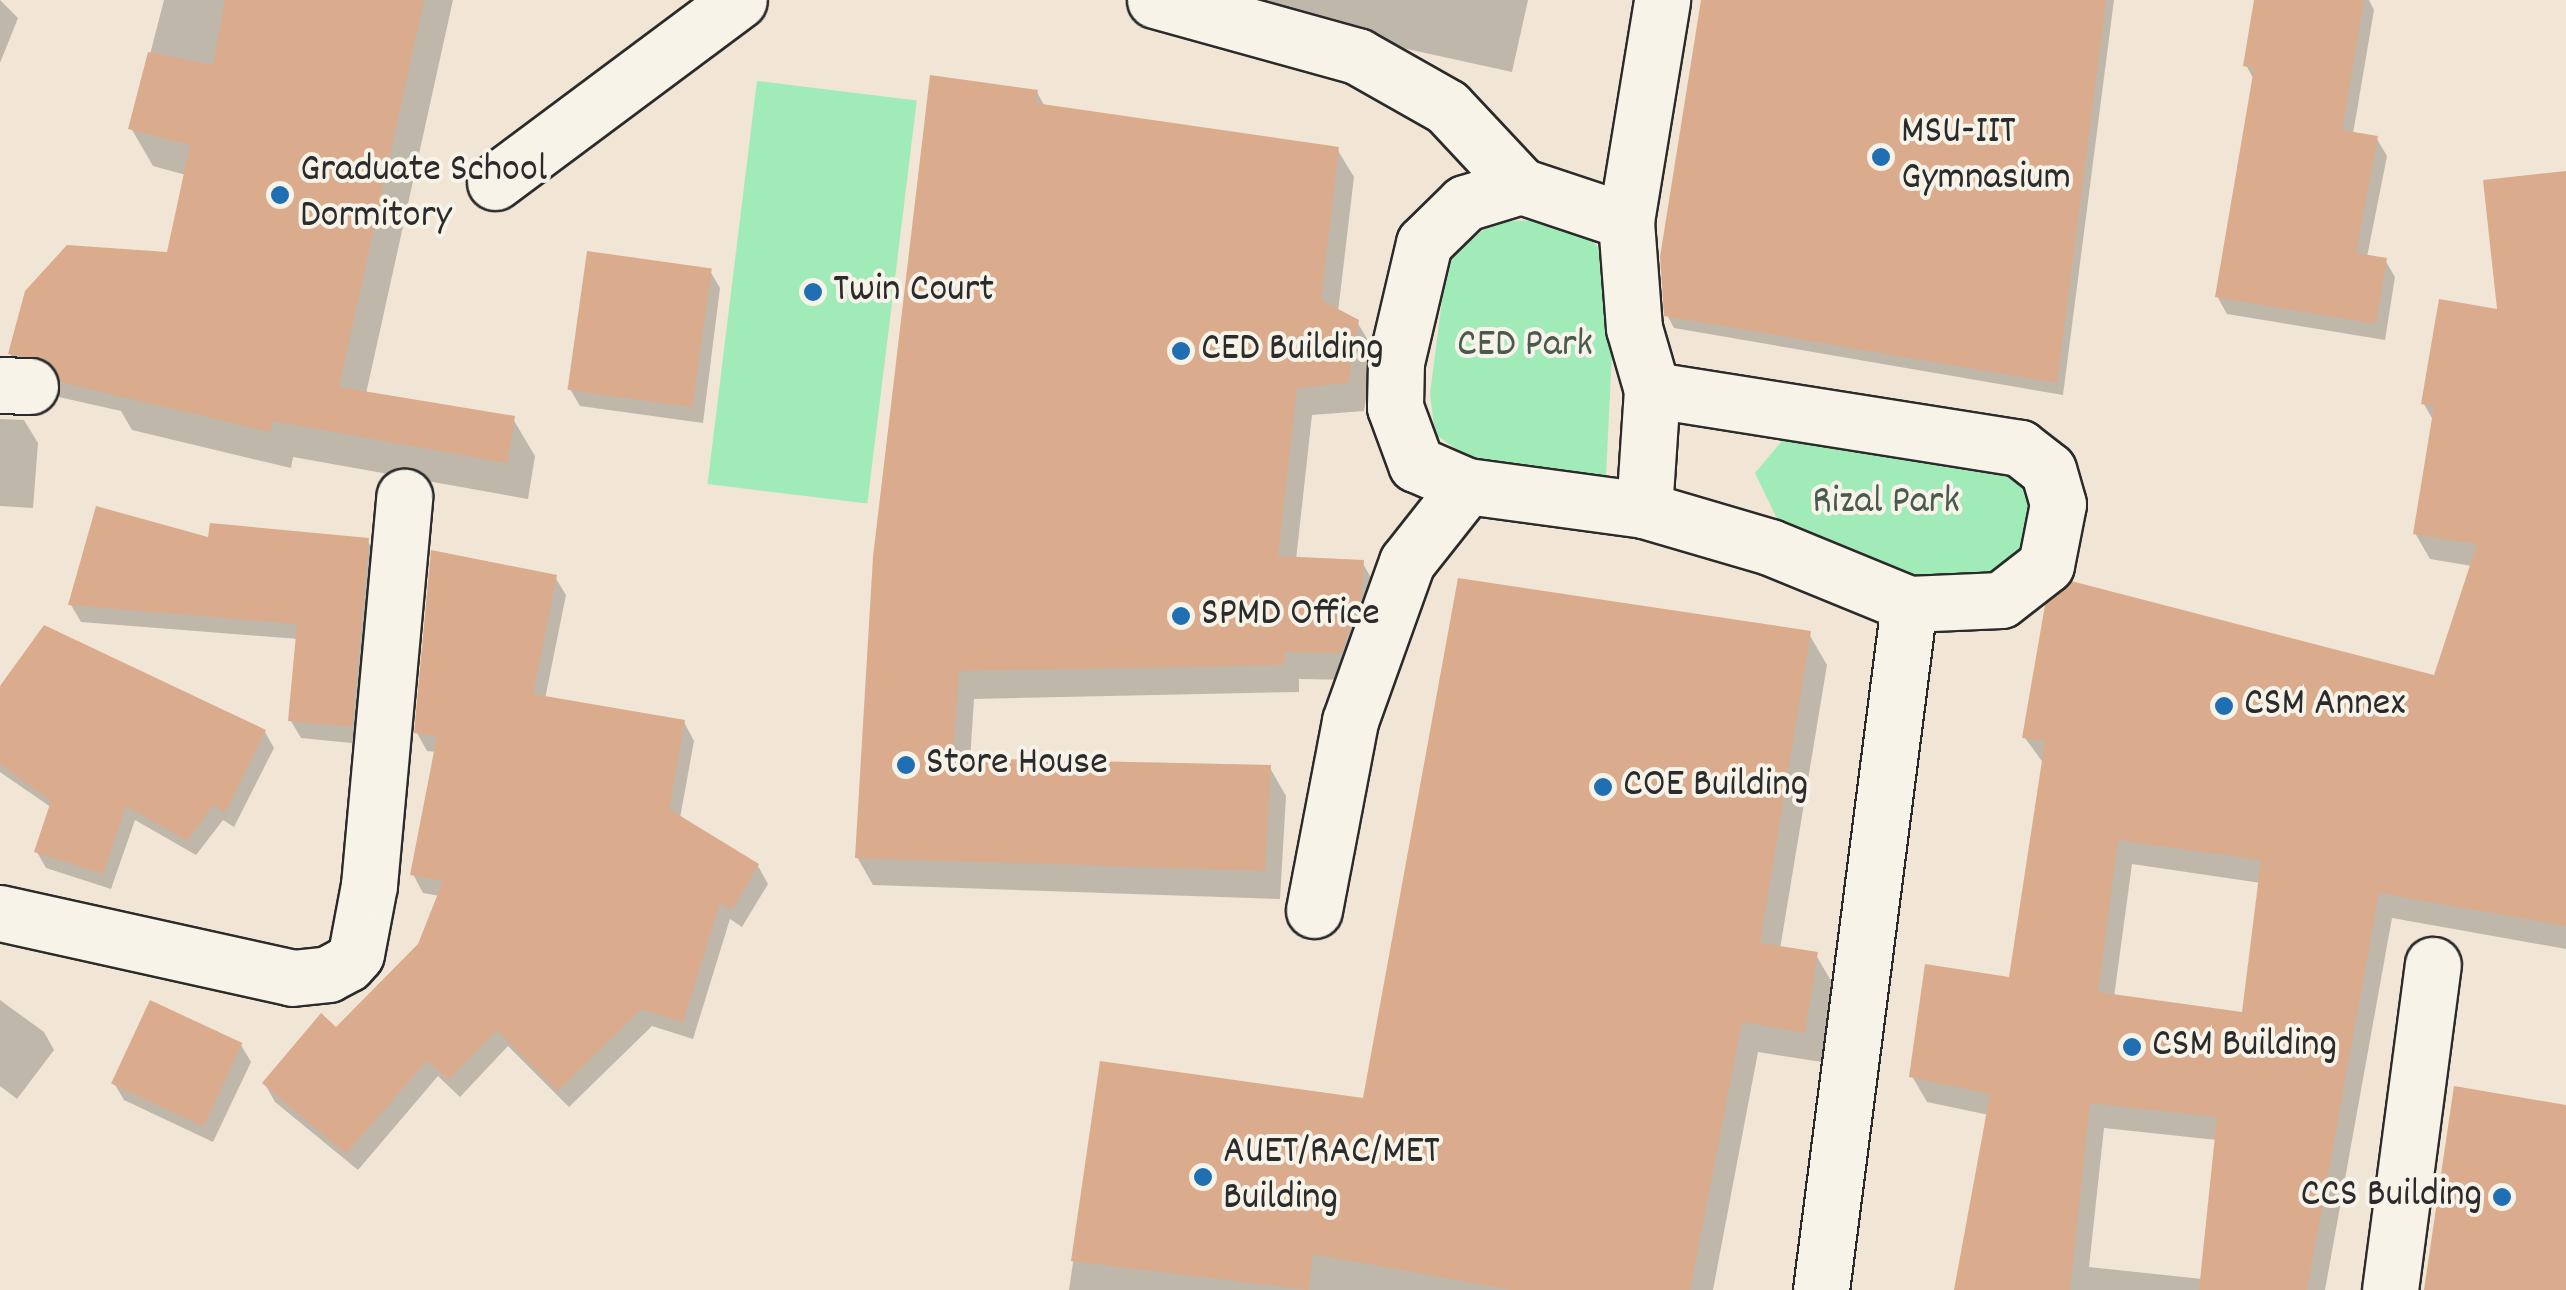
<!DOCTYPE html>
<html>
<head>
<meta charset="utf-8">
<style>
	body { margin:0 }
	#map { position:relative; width:2566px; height:1290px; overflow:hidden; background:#f1e5d6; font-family:Dekko,sans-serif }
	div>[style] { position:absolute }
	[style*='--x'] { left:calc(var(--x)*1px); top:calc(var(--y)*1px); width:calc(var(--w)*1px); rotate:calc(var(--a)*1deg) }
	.green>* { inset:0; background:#a1ebb9; transform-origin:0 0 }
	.shadow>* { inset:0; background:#0003 }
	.building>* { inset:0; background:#dbab8d; transform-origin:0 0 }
	.roads { filter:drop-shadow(2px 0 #2b2b2b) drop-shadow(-2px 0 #2b2b2b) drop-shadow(0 2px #2b2b2b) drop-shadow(0 -2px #2b2b2b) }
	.minor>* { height:55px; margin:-27.5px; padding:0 27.5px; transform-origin:27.5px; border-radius:27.5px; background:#f7f3e8 }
	.dots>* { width:28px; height:28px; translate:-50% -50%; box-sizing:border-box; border:5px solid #f7f3e8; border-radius:50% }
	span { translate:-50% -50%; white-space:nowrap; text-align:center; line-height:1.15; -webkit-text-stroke:8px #f7f3e8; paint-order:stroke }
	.poi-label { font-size:40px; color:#2b2b2b }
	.left { translate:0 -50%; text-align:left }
	.right { translate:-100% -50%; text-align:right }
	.park-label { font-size:40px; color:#485b4e }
</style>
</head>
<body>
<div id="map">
	<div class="green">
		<div style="left:757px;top:81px;width:161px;height:406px;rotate:7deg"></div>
		<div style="clip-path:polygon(1576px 220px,1616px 270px,1606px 475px,1583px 479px,1488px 472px,1435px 434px,1430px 394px,1447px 261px,1494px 221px)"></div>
		<div style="clip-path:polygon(1787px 435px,1985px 452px,2033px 497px,2029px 553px,1970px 581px,1862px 572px,1780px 525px,1755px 473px)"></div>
	</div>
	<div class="shadow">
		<div style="clip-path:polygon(0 0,18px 18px,0 63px)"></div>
		<div style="clip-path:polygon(164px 0,453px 0,366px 394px,513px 419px,535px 456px,528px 499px,293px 457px,291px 468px,132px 430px,121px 411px,32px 391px,10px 354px,169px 255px,186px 175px,153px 166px,131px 128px)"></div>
		<div style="clip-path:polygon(1183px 0,1528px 0,1512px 72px)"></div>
		<div style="clip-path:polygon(1703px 0,2114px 0,2063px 395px,1674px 328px,1667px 315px)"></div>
		<div style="clip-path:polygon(2256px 0,2369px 0,2374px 10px,2353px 134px,2377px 139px,2387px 156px,2367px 257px,2385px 260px,2395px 277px,2385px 340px,2227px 314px,2217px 296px,2254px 80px,2246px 65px)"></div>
		<div style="clip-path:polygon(1037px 92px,1045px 107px,1337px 149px,1354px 177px,1338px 312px,1357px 322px,1374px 350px,1364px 411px,1312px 415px,1296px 560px,1362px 562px,1378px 590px,1357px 680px,1299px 679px,1299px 692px,974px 699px,970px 761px,1270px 768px,1286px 796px,1280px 899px,873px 885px,857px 857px)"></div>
		<div style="clip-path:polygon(evenodd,2566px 173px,2566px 949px,2392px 918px,2325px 1290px,1957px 1290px,1989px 1115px,1927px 1102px,1912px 1076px,2011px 980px,2044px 764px,2025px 738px,2436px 678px,2472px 566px,2430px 559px,2415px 533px,2434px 422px,2424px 404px,2500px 312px,2566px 173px,2132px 864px,2261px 883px,2244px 1014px,2114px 997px,2132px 864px,2566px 173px,2104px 1128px,2217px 1140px,2202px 1279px,2089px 1267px,2104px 1128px)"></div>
		<div style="clip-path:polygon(710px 271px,720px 288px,703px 423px,580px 406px,570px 389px)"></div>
		<div style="clip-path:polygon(0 419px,24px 420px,38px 443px,33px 508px,0 506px)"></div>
		<div style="clip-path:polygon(210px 540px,367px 540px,377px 557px,361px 744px,301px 738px,291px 721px,298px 639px,81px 622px,71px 605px)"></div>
		<div style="clip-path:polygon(555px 577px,566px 595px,545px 699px,684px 722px,694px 741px,680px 818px,758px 866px,768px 884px,742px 927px,730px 919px,693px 1039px,652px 1026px,569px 1107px,508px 1046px,460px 1097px,438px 1076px,358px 1170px,275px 1102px,265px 1084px,336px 1030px,420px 946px,440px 896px,423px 893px,413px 874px,436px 752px,427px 751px,417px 733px)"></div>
		<div style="clip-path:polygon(1809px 634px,1827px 665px,1780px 949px,1816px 955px,1834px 986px,1822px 1062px,1758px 1052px,1713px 1290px,1069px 1290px,1102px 1064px,1365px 1100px)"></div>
		<div style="clip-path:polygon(0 691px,265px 732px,274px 748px,234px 827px,223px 820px,196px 855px,135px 820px,111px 889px,46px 868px,37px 852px,52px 808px,0 772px)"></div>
		<div style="clip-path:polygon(0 1000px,44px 1032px,54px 1050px,17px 1099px,0 1086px)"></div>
		<div style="clip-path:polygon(241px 1045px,251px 1062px,213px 1142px,124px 1100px,114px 1083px)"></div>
	</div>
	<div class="building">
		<div style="clip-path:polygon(225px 0,424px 0,339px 387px,515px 416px,507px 463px,273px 421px,270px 432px,60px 382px,46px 359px,8px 354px,25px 291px,67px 245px,167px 252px,190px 145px,128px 129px,148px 52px,213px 65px)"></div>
		<div style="clip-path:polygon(1701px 0,2106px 0,2057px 383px,1664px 316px,1660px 257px)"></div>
		<div style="clip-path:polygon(2254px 0,2364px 0,2342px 130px,2378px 136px,2356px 253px,2387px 258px,2376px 324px,2215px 297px,2254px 68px,2243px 66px)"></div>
		<div style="clip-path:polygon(930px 75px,1038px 90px,1035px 103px,1339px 147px,1321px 300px,1359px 320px,1348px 383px,1297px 388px,1278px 556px,1364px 560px,1361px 596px,1341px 653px,1284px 652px,1285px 665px,959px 671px,953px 758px,1271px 765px,1265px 871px,855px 858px,873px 557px)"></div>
		<div style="clip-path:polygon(evenodd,2566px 171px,2566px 926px,2379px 893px,2307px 1290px,2199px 1290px,2217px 1117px,2090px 1103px,2070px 1290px,1954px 1290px,1990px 1094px,1909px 1077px,1925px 964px,2009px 977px,2045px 741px,2022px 738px,2045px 605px,2071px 581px,2434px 675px,2477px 544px,2413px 534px,2434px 406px,2421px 404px,2439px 299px,2497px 309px,2483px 180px,2566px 171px,2118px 840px,2261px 860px,2242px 1012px,2098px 992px,2118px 840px)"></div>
		<div style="left:587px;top:251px;width:126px;height:140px;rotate:8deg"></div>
		<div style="clip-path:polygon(96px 506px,208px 537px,210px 523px,369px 538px,352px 727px,288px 721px,297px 624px,68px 605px)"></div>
		<div style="clip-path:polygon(431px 550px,557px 575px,533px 694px,685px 720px,669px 809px,759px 864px,732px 910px,720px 903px,683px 1022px,641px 1009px,558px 1091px,497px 1030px,448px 1080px,427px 1060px,346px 1154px,262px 1083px,321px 1013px,336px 1027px,418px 944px,443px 881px,410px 875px,437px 736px,414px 733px)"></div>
		<div style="clip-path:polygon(1458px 578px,1811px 631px,1760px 943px,1818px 952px,1805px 1033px,1742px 1022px,1690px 1290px,1512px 1290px,1313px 1254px,1308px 1290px,1071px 1261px,1100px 1061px,1363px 1098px)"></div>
		<div style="clip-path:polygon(44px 625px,266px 730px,225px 813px,213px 805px,187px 841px,126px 806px,103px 874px,34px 852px,51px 801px,0 764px,0 686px)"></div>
		<div style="left:150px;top:1000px;width:102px;height:92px;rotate:25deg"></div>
		<div style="clip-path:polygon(2454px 1086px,2566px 1105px,2566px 1290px,2424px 1290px)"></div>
	</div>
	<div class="roads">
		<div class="minor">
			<div style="--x:1155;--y:0;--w:210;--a:15.5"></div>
			<div style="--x:1357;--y:56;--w:103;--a:29.5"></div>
			<div style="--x:1447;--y:107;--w:108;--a:46.9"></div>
			<div style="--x:1521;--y:186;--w:111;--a:18.4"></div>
			<div style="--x:495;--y:182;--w:304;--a:-36.7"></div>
			<div style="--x:1521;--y:186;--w:59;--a:163.1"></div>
			<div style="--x:1465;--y:203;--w:57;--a:135.7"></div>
			<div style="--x:1424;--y:243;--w:122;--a:103.2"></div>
			<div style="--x:1396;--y:362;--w:45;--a:91.3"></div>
			<div style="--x:1395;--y:407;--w:61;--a:69.8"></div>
			<div style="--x:1416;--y:464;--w:56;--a:23.3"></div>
			<div style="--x:1467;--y:486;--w:179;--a:7.7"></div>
			<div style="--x:1644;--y:510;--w:131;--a:16.4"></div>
			<div style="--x:1770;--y:547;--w:150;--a:22.3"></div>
			<div style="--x:1909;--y:604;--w:92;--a:-2.5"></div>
			<div style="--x:2001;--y:600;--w:57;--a:-37.9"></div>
			<div style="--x:2046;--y:565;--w:62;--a:-78.9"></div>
			<div style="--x:2058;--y:504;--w:35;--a:-106"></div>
			<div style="--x:2048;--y:470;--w:36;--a:-142"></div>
			<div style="--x:2020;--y:448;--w:373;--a:-171"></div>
			<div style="--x:0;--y:385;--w:30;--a:2"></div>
			<div style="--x:1644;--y:510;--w:120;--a:-86.2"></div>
			<div style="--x:1652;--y:390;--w:65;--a:-106.2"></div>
			<div style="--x:1634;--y:328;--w:107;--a:-94.3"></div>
			<div style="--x:1626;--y:221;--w:224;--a:-80.7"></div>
			<div style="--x:1314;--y:910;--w:192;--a:-79.2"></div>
			<div style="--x:1350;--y:721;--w:169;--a:-70.3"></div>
			<div style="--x:1407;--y:562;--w:97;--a:-51.7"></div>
			<div style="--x:0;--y:913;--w:299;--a:12.5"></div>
			<div style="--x:292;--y:978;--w:36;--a:-6"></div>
			<div style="--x:328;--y:974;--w:21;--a:-28"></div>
			<div style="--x:347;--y:964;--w:13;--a:-48"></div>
			<div style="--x:356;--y:954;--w:70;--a:-79.3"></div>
			<div style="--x:369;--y:885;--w:390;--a:-84.8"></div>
			<div style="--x:1821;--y:1290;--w:692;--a:-82.69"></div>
			<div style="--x:2390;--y:1290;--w:328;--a:-82.5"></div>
		</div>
	</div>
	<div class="dots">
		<div style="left:1881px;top:157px;background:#1f6fb2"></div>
		<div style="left:280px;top:195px;background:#1f6fb2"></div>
		<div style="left:813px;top:292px;background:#1f6fb2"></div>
		<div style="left:1181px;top:351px;background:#1f6fb2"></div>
		<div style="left:1181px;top:616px;background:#1f6fb2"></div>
		<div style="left:2224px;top:706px;background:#1f6fb2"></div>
		<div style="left:906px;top:765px;background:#1f6fb2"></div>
		<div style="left:1603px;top:787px;background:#1f6fb2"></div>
		<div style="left:2132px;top:1047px;background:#1f6fb2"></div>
		<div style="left:1203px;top:1177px;background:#1f6fb2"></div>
		<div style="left:2502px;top:1197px;background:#1f6fb2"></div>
	</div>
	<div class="poi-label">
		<span class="left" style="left:1901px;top:157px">MSU-IIT<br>Gymnasium</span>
		<span class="left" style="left:300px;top:195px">Graduate School<br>Dormitory</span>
		<span class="left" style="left:833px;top:292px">Twin Court</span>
		<span class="left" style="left:1201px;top:351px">CED Building</span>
		<span class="left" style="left:1201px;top:616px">SPMD Office</span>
		<span class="left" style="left:2244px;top:706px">CSM Annex</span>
		<span class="left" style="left:926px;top:765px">Store House</span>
		<span class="left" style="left:1623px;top:787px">COE Building</span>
		<span class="left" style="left:2152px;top:1047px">CSM Building</span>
		<span class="left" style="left:1223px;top:1177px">AUET/RAC/MET<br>Building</span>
		<span class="right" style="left:2482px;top:1197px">CCS Building</span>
	</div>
	<div class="park-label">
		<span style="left:1525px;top:347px">CED Park</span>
		<span style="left:1886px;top:504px">Rizal Park</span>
	</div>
</div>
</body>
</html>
